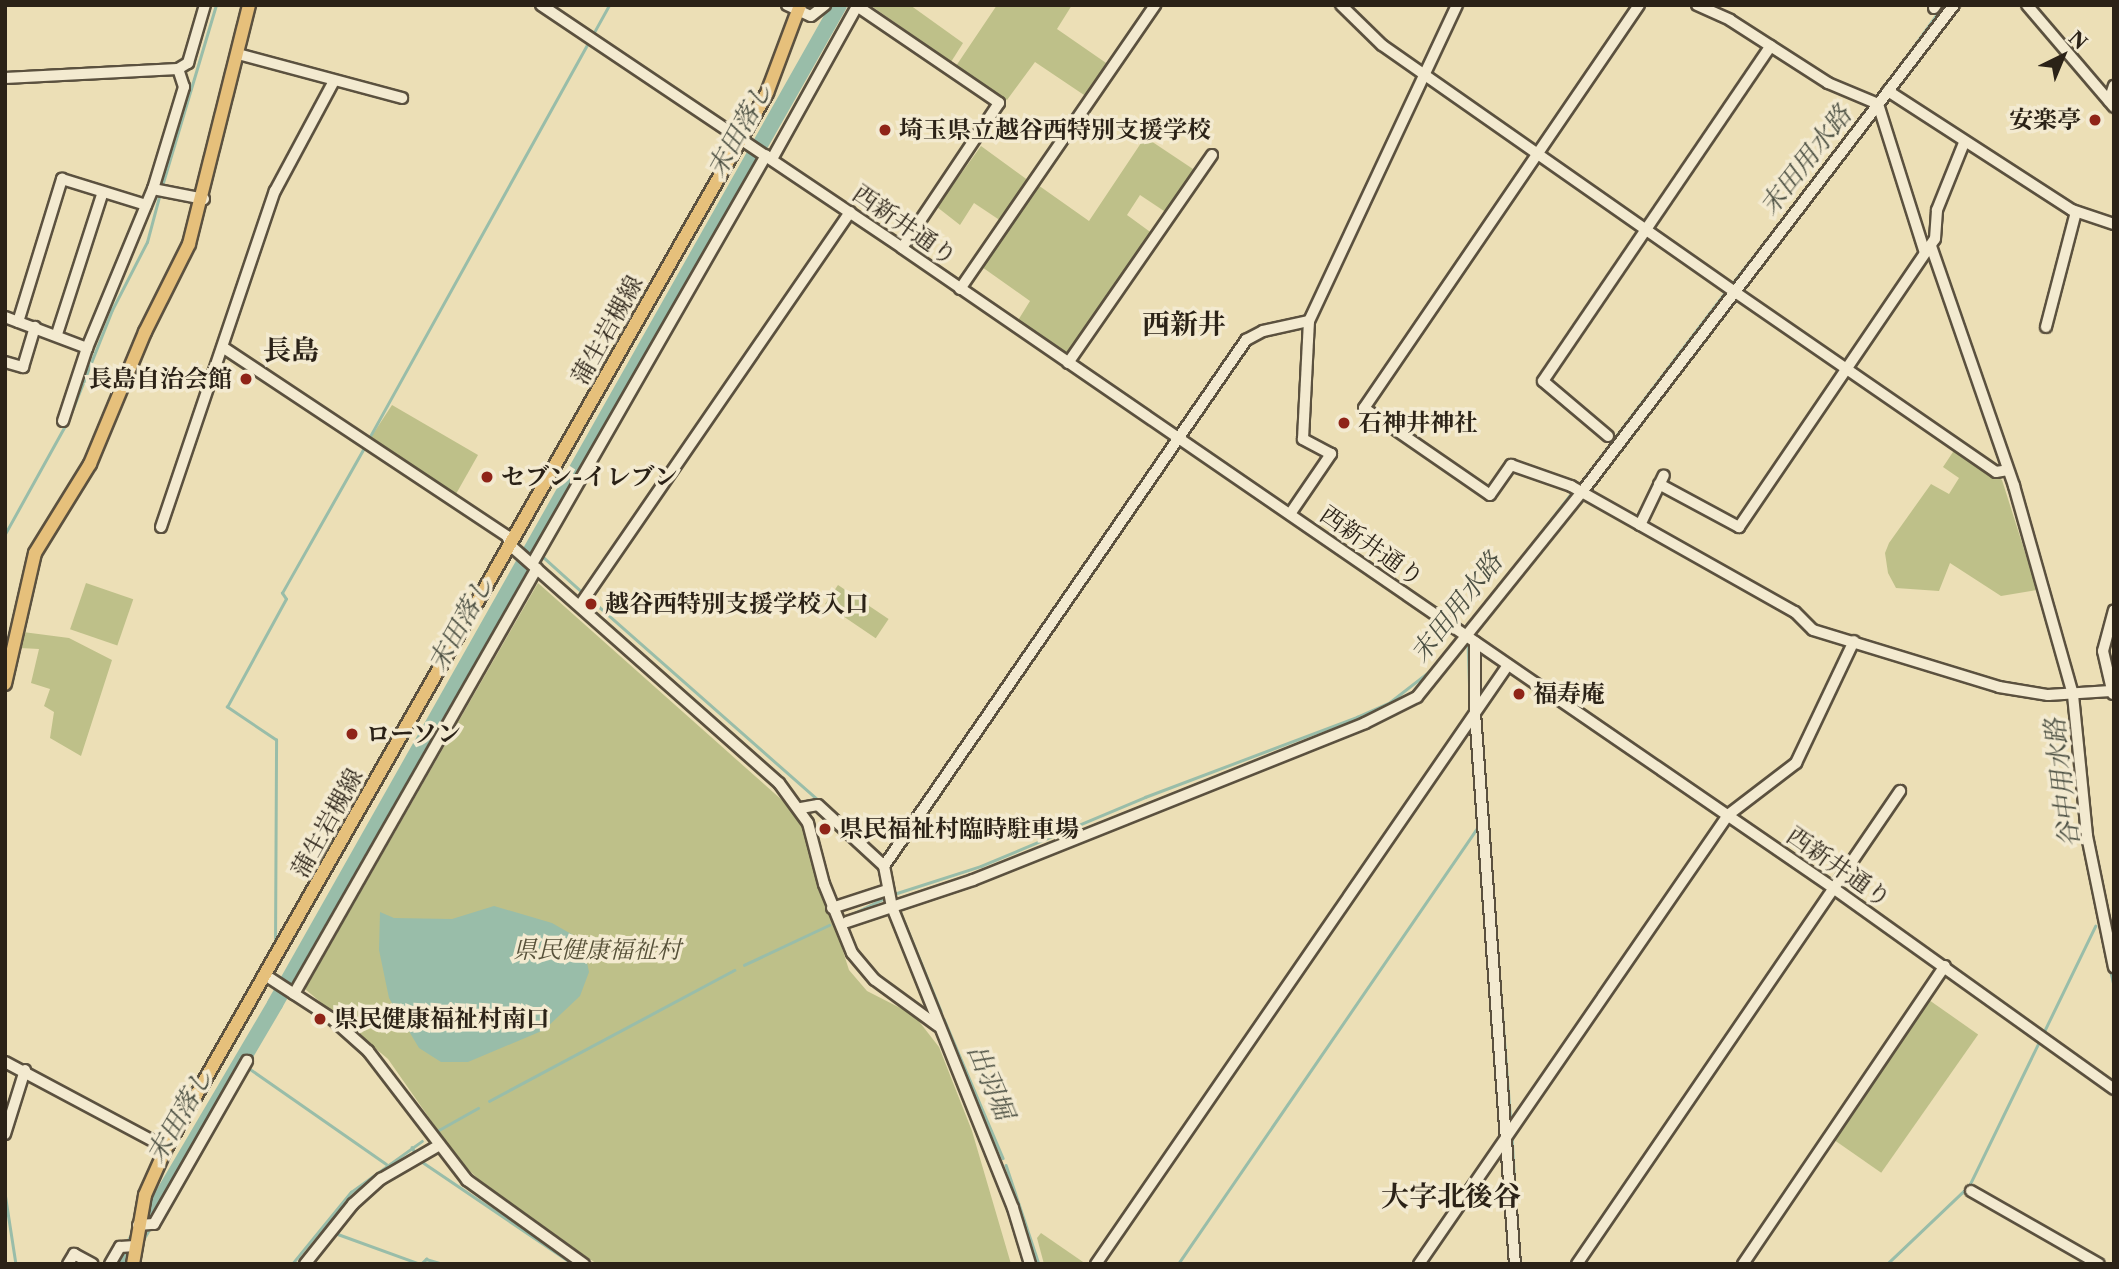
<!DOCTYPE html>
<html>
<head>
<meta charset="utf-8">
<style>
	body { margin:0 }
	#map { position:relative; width:2119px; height:1269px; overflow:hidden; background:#ecdfb6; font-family:"Libre Caslon Text","Noto Serif JP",serif }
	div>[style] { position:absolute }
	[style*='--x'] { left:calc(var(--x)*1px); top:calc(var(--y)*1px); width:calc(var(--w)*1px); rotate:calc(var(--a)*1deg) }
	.green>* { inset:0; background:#bec089; transform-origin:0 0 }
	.water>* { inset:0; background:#99bda9 }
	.stream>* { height:2.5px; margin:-1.25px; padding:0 1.25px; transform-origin:1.25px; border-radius:1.25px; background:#99bda9 }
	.river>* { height:16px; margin:-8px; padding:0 8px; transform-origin:8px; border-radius:8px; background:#99bda9 }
	.roads { filter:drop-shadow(2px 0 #5b513f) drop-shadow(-2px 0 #5b513f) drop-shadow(0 2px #5b513f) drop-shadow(0 -2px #5b513f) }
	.minor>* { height:10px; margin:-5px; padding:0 5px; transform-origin:5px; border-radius:5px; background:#f3ead0 }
	.major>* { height:12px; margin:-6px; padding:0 6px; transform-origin:6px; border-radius:6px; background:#e6c07b }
	.dots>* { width:19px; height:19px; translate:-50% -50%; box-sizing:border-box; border:4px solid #f3ead0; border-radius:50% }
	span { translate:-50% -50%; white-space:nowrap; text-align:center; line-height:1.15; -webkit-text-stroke:7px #f3ead0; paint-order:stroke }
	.poi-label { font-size:24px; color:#2b2217; font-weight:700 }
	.right { translate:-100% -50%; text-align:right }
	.left { translate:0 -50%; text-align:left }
	.street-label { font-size:24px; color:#2b2217 }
	.park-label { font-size:24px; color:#575139; font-style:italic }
	.water-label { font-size:26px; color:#4c5043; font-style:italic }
	.quarter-label { font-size:28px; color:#2b2217; font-weight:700 }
	.frame { position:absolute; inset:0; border:7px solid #2b2217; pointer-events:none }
	.north { position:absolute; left:2028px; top:21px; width:70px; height:70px; -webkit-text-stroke:5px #f3ead0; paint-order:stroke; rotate:43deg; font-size:19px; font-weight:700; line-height:28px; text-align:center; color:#2b2217 }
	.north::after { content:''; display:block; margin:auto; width:24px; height:32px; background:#2b2217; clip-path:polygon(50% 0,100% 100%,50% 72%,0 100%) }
</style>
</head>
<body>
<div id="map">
	<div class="green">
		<div style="clip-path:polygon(870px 5px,910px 5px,963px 43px,951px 62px)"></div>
		<div style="clip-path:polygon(997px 5px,1072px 5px,1057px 29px,1109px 65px,1087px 97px,1035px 62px,1007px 100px,956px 66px)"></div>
		<div style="clip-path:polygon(1145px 137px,1196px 171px,1167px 213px,1140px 195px,1127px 215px,1153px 234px,1068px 357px,1017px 322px,1030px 301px,982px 267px,1038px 185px,1089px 221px)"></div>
		<div style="clip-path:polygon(981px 146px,1029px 181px,1001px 221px,974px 203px,960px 225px,937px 207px)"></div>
		<div style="clip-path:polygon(392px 405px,478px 455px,456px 494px,371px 437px)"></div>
		<div style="clip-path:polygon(1955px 449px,2002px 480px,2037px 590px,2001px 596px,1950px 563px,1939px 591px,1896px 588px,1888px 573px,1885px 553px,1889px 543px,1931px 484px,1949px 494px,1959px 478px,1943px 467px)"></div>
		<div style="left:86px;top:583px;width:50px;height:49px;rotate:19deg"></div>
		<div style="clip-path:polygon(538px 583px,792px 809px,805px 833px,849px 970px,867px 991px,914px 1015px,939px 1047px,972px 1131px,1011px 1264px,597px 1264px,489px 1189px,460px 1162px,388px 1059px,305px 989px)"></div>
		<div style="left:838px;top:585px;width:61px;height:23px;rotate:34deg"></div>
		<div style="clip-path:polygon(23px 632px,69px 638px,112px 660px,81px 756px,50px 738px,54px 712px,44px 706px,50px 689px,31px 683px,39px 649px,20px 648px)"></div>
		<div style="left:1929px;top:1000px;width:60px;height:169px;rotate:35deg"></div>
		<div style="clip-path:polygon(1041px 1233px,1086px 1264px,1044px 1264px,1037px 1238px)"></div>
	</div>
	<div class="water">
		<div style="clip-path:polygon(494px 906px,552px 923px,573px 935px,584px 948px,589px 972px,580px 996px,544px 1030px,468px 1062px,441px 1062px,419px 1048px,389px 998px,379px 950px,380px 912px,394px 918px,452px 919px)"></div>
	</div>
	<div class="stream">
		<div style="--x:592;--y:36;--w:35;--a:-61"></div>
		<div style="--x:1877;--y:97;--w:106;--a:-54.2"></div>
		<div style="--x:162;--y:186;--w:189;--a:-73.4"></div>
		<div style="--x:1929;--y:256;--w:95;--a:71"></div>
		<div style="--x:1731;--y:285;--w:213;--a:-52.1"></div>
		<div style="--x:71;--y:413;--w:111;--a:-68.3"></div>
		<div style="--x:112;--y:310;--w:76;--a:-62.8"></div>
		<div style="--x:147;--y:242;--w:51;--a:-75.1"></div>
		<div style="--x:368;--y:440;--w:455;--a:-61"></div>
		<div style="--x:1578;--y:486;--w:245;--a:-52.8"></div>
		<div style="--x:5;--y:534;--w:128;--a:-61"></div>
		<div style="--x:531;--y:545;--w:8;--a:50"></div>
		<div style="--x:541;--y:555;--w:57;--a:42.1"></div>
		<div style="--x:588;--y:597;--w:308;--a:41.4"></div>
		<div style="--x:1466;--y:629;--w:175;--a:-52.2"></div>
		<div style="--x:1468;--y:642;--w:56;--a:88"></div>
		<div style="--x:2088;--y:865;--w:74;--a:78.2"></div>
		<div style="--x:897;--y:893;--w:88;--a:-17.8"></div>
		<div style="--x:981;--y:866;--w:178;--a:-22.8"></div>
		<div style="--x:1145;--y:797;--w:227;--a:-20.7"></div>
		<div style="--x:1357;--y:717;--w:36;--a:-24"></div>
		<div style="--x:1390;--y:702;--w:57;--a:-37.9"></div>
		<div style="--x:900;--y:911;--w:108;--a:67.7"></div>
		<div style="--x:846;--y:917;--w:43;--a:-26"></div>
		<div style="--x:1496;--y:933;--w:190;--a:85.5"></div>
		<div style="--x:275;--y:948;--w:208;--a:-89.7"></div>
		<div style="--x:276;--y:740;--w:59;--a:-146"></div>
		<div style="--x:227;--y:707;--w:123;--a:-61.4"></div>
		<div style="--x:286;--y:599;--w:7;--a:-124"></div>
		<div style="--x:282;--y:593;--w:169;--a:-60.5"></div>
		<div style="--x:744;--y:965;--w:94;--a:-25.2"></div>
		<div style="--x:2110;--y:968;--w:18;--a:77"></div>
		<div style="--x:275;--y:1004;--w:18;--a:-90"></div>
		<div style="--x:944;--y:1019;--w:151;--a:67"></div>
		<div style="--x:240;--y:1062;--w:178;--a:34.9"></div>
		<div style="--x:489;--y:1101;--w:278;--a:-28.1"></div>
		<div style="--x:437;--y:1131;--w:47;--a:-29.3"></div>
		<div style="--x:1512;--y:1136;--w:104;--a:86.7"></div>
		<div style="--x:412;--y:1147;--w:13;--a:63"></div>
		<div style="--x:418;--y:1159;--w:187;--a:34.1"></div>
		<div style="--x:1006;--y:1165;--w:104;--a:71.6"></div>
		<div style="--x:5;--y:1193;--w:72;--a:81.2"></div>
		<div style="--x:335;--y:1233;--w:90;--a:20"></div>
		<div style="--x:422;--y:1263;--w:6;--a:-45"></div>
		<div style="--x:426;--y:1259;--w:19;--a:16"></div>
		<div style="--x:292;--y:1264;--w:93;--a:-50.7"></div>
		<div style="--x:351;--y:1192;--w:87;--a:-35.7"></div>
		<div style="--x:1178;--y:1264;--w:534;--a:-55.54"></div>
		<div style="--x:1887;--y:1264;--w:113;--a:-43.6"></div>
		<div style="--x:1969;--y:1186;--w:289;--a:-64.1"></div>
	</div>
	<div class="river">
		<div style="--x:122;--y:1264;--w:302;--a:-59.5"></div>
		<div style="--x:275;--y:1004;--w:1147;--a:-60.55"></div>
	</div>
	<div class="roads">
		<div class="minor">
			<div style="--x:541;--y:5;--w:435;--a:33.9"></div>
			<div style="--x:902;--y:248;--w:1133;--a:34.5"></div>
			<div style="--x:1836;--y:890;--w:342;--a:35.6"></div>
			<div style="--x:787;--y:5;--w:26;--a:25"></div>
			<div style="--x:811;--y:16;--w:18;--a:-38"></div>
			<div style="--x:1341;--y:5;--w:57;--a:44.3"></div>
			<div style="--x:1382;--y:45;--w:431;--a:35"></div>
			<div style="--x:1735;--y:292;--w:317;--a:34.6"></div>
			<div style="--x:1996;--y:472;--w:12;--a:-9"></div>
			<div style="--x:1639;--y:5;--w:488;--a:124.3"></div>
			<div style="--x:1364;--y:408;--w:153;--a:34.6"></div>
			<div style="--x:1490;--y:495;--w:37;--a:-55"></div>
			<div style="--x:1511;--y:465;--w:64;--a:19.3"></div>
			<div style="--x:1571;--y:486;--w:257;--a:29.4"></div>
			<div style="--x:1795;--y:612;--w:25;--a:45"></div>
			<div style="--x:1813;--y:630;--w:195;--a:17"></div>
			<div style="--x:1999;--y:687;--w:50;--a:9.3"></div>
			<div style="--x:2048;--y:695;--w:63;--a:-3.6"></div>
			<div style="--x:1697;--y:5;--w:36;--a:24"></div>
			<div style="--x:1730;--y:20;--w:117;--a:32.7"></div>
			<div style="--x:1828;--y:83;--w:54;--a:22.8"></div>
			<div style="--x:1878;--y:104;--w:156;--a:72.5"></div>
			<div style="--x:2027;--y:5;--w:134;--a:49.5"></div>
			<div style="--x:1934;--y:8;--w:4;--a:-56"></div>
			<div style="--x:238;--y:54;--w:170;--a:15"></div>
			<div style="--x:5;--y:78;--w:173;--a:-3"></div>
			<div style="--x:178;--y:69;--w:12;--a:-31"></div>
			<div style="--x:188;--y:63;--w:60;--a:-73.7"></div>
			<div style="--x:1888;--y:91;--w:219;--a:32.9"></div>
			<div style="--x:2072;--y:210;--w:44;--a:18.4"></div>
			<div style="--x:2109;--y:101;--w:16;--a:-72"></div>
			<div style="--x:772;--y:159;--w:175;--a:-60.9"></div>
			<div style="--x:857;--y:6;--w:172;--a:34.3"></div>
			<div style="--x:999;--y:103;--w:174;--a:123.8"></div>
			<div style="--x:153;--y:189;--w:107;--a:-73.1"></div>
			<div style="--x:184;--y:87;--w:19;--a:-108"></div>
			<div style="--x:1931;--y:246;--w:254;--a:70.9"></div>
			<div style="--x:2014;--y:486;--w:217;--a:74.2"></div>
			<div style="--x:2073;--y:695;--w:142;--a:84.3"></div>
			<div style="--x:2087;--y:836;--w:134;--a:78.4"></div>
			<div style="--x:960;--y:289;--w:345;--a:-55.5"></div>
			<div style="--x:5;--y:317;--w:88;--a:20.7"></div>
			<div style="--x:18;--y:322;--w:150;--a:-72.9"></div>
			<div style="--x:62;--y:179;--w:88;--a:17.2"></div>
			<div style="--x:2046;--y:327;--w:119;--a:-75.4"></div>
			<div style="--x:57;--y:334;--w:149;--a:-72.1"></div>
			<div style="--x:224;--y:348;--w:340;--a:33.6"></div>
			<div style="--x:507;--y:536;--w:11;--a:68"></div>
			<div style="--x:511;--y:546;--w:358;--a:41.5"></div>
			<div style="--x:779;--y:783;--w:49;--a:54.1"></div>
			<div style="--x:808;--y:823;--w:63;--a:75.3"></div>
			<div style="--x:824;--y:884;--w:74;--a:67.9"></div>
			<div style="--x:852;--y:953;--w:35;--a:50"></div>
			<div style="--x:875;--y:980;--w:78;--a:36.1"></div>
			<div style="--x:5;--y:362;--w:19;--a:16"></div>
			<div style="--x:23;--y:367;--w:42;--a:-73.3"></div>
			<div style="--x:1068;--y:363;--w:253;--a:-55.3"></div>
			<div style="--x:63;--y:421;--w:77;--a:-71.8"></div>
			<div style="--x:87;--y:348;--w:172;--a:-67.5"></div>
			<div style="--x:153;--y:189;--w:52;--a:11.1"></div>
			<div style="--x:1608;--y:436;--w:85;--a:-139.8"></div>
			<div style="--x:1543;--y:381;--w:405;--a:-55.8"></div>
			<div style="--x:1659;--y:484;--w:91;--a:28.3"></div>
			<div style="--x:1739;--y:527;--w:348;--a:-55.8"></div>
			<div style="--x:1935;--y:239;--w:29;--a:-86"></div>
			<div style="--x:1937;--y:210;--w:72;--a:-68.1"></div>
			<div style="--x:1290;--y:514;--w:73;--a:-55.7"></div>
			<div style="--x:1331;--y:454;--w:32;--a:-152"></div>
			<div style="--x:1303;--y:439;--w:118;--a:-87.1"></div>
			<div style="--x:1309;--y:321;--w:349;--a:-64.9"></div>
			<div style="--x:1640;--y:525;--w:55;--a:-64.4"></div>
			<div style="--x:161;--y:527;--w:355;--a:-71.3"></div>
			<div style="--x:275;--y:191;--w:125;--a:-61.8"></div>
			<div style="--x:532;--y:564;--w:471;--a:-60.2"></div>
			<div style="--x:580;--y:605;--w:477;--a:-55.5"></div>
			<div style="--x:1475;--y:642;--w:71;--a:90"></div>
			<div style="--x:1475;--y:713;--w:552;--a:85.85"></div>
			<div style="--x:2113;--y:694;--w:44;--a:-103.1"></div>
			<div style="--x:2103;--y:651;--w:42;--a:-75"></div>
			<div style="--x:801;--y:808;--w:17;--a:-10"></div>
			<div style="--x:818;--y:805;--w:90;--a:42.7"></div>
			<div style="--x:884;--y:866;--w:42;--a:79"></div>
			<div style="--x:892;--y:907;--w:324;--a:68.1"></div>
			<div style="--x:1013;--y:1208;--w:59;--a:73.1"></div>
			<div style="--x:884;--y:866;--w:639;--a:-55.46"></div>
			<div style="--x:1246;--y:340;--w:19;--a:-28"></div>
			<div style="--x:1263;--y:331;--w:47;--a:-12.3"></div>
			<div style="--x:832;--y:908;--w:58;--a:-18.1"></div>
			<div style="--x:847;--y:922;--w:133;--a:-18.4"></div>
			<div style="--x:973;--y:880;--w:422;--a:-21.8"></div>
			<div style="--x:1365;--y:723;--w:58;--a:-26.6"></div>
			<div style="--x:1417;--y:697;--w:263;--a:-51.2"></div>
			<div style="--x:1582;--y:492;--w:613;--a:-52.63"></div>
			<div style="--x:265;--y:975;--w:79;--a:33.1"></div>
			<div style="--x:331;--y:1018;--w:50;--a:41.7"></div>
			<div style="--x:368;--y:1051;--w:163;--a:52.5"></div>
			<div style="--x:467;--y:1180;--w:144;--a:35.7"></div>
			<div style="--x:294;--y:994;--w:490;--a:-60.3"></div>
			<div style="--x:5;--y:1062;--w:183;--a:28.1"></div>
			<div style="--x:5;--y:1134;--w:67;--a:-72.6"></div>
			<div style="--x:1971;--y:1191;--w:147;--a:29.7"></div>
			<div style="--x:138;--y:1225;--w:16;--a:-4"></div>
			<div style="--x:154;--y:1224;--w:188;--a:-60.3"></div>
			<div style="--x:68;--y:1264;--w:12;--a:-59"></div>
			<div style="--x:74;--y:1254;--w:21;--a:28"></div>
			<div style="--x:110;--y:1264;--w:20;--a:-60"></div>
			<div style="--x:120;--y:1247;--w:15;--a:-4"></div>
			<div style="--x:305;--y:1264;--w:77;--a:-51.3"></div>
			<div style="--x:353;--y:1204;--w:38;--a:-42"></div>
			<div style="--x:381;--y:1179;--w:66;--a:-30.1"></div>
			<div style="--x:1096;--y:1264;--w:727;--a:-55.48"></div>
			<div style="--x:1419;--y:1264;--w:545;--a:-55.46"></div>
			<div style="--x:1728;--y:815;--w:86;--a:-37.4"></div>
			<div style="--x:1796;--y:763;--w:135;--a:-64.6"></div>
			<div style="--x:1577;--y:1264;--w:573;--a:-55.67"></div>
			<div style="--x:1743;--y:1264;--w:360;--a:-55.9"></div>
		</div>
		<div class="major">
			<div style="--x:5;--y:684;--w:134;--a:-77.1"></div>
			<div style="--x:35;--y:553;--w:105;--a:-58.3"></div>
			<div style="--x:90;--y:464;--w:143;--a:-67.4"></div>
			<div style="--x:145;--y:332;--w:98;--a:-63.4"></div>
			<div style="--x:189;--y:244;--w:246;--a:-75.9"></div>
			<div style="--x:133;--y:1264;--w:70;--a:-80.1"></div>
			<div style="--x:145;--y:1195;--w:51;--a:-65.9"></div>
			<div style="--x:166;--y:1148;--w:1214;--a:-60.33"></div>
			<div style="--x:767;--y:93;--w:94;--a:-69.4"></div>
		</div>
	</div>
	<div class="dots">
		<div style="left:2095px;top:120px;background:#8f2418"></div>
		<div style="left:885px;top:130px;background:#8f2418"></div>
		<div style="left:246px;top:379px;background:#8f2418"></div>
		<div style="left:1344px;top:423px;background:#8f2418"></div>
		<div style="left:487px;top:477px;background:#8f2418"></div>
		<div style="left:591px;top:604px;background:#8f2418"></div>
		<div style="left:1519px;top:694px;background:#8f2418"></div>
		<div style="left:352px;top:734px;background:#8f2418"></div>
		<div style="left:825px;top:829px;background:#8f2418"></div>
		<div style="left:320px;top:1019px;background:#8f2418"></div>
	</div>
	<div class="poi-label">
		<span class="right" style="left:2081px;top:120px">安楽亭</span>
		<span class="left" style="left:899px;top:130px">埼玉県立越谷西特別支援学校</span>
		<span class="right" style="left:232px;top:379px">長島自治会館</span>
		<span class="left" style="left:1358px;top:423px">石神井神社</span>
		<span class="left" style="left:501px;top:477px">セブン-イレブン</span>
		<span class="left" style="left:605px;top:604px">越谷西特別支援学校入口</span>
		<span class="left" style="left:1533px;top:694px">福寿庵</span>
		<span class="left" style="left:366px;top:734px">ローソン</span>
		<span class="left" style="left:839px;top:829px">県民福祉村臨時駐車場</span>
		<span class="left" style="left:334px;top:1019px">県民健康福祉村南口</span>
	</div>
	<div class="street-label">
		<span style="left:905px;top:225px;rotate:35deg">西新井通り</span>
		<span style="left:607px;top:330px;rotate:-61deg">蒲生岩槻線</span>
		<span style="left:1372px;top:546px;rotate:35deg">西新井通り</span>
		<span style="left:327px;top:823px;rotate:-61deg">蒲生岩槻線</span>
		<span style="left:1839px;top:867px;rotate:35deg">西新井通り</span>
	</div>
	<div class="park-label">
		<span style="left:597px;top:950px">県民健康福祉村</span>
	</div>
	<div class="water-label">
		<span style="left:740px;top:130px;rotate:-61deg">末田落し</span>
		<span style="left:1806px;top:161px;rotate:-52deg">末田用水路</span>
		<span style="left:1457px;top:608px;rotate:-52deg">末田用水路</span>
		<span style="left:461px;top:624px;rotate:-61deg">末田落し</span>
		<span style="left:2063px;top:783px;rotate:-97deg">谷中用水路</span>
		<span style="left:990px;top:1082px;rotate:67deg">出羽堀</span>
		<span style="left:180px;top:1116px;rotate:-60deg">末田落し</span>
	</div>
	<div class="quarter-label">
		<span style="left:1184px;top:324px">西新井</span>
		<span style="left:291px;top:350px">長島</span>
		<span style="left:1451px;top:1196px">大字北後谷</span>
	</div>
	<div class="frame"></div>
	<div class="north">N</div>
</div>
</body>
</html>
